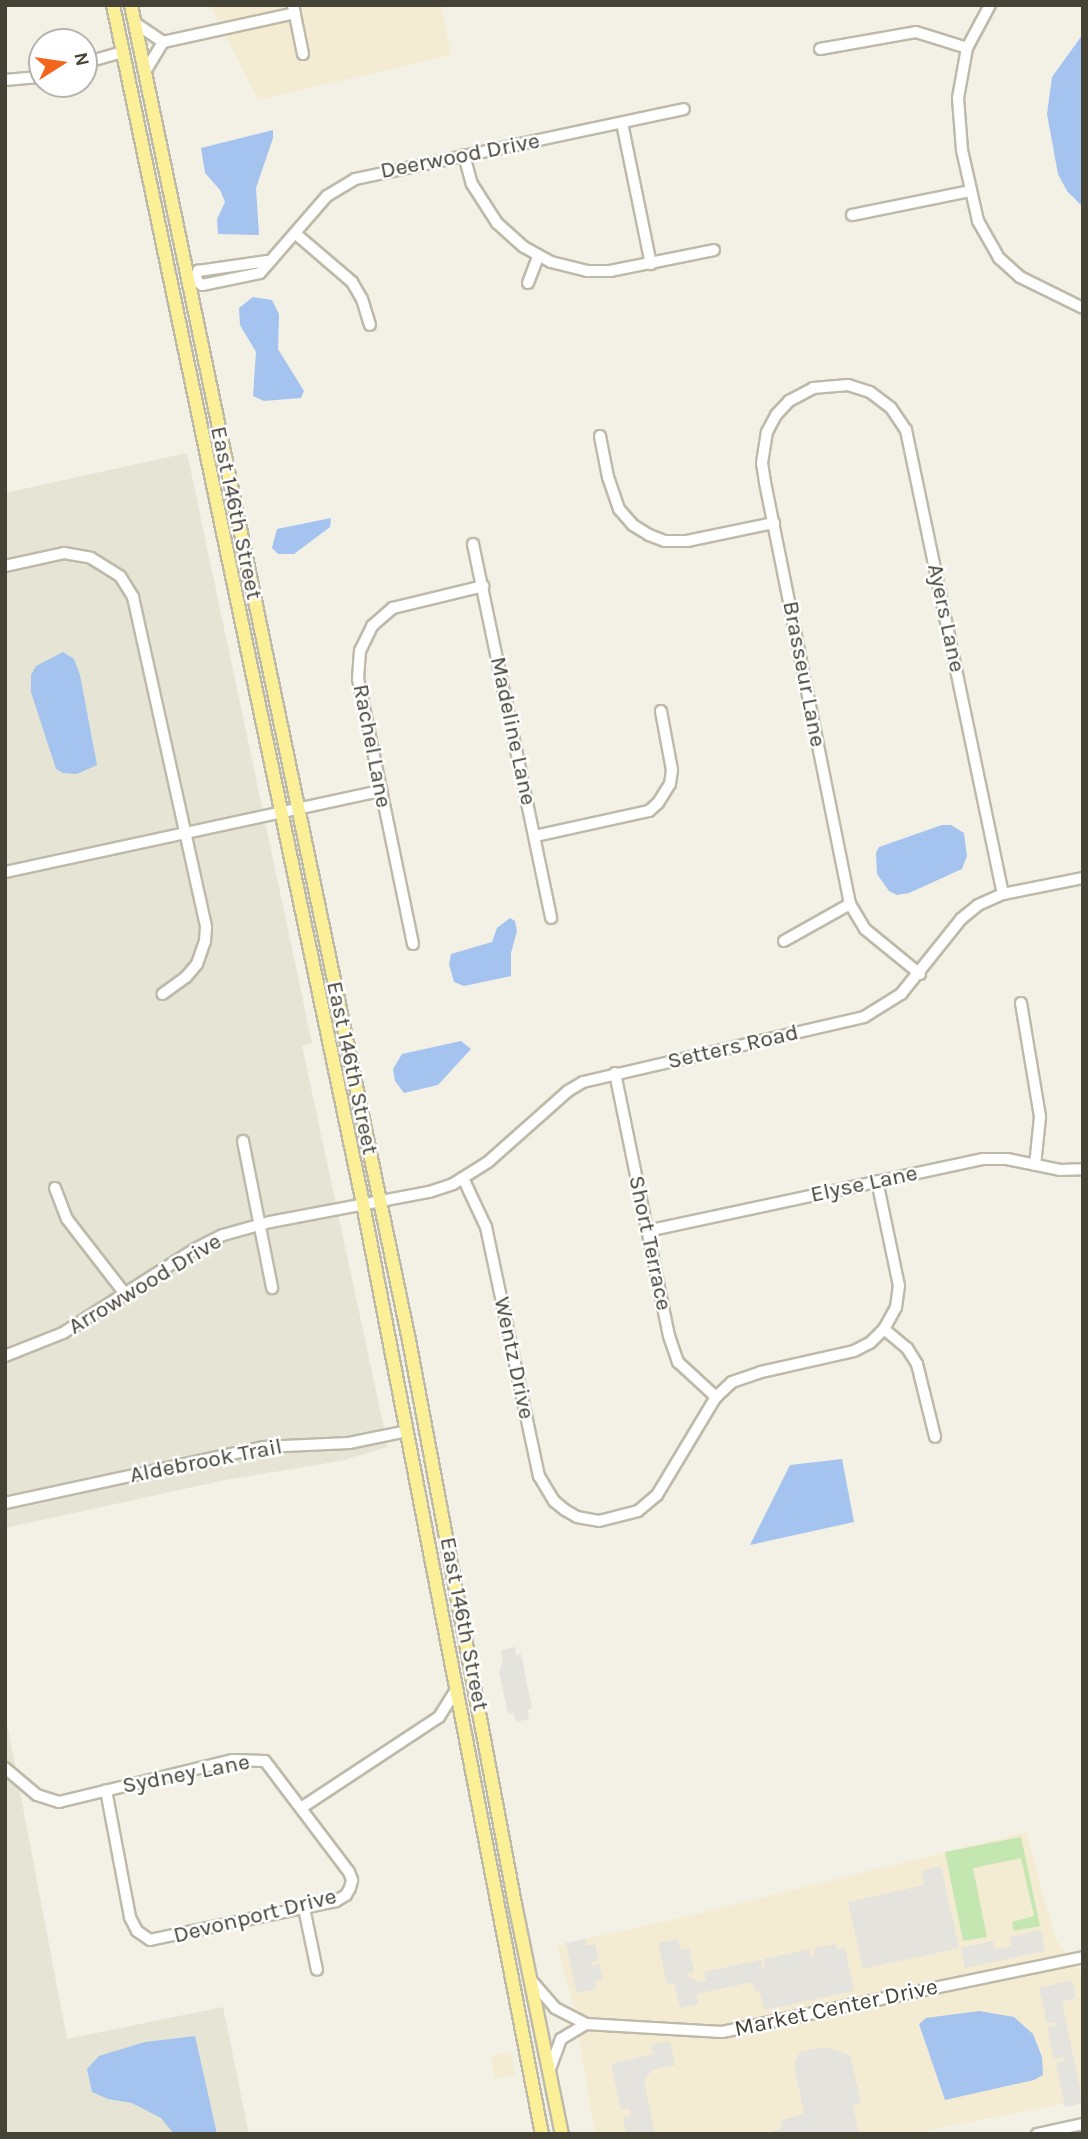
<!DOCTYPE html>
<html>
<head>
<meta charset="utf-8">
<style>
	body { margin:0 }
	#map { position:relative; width:1088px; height:2139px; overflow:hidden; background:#f3f1e6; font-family:Karla,sans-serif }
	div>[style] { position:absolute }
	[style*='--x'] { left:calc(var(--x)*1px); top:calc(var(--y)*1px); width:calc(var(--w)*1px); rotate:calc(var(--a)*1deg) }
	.residential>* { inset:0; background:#e6e4d5 }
	.commercial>* { inset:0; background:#f4ecd2; transform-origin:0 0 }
	.green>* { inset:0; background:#c4e6b0 }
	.parking>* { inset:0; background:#e4e3de }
	.water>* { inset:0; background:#a4c3ee }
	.roads { filter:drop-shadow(2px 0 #bebaa9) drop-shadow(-2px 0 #bebaa9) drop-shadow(0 2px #bebaa9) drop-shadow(0 -2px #bebaa9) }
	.minor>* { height:10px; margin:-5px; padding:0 5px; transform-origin:5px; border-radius:5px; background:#fff }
	.major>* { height:12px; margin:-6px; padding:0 6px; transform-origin:6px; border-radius:6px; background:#fbf097 }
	span { translate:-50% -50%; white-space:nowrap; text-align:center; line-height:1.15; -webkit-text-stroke:5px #fff; paint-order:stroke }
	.street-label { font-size:23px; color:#454236 }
	.frame { position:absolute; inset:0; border:7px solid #454236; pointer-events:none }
	.north { position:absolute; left:28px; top:28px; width:70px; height:70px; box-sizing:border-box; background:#fff; border:2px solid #b5b3af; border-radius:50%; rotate:78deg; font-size:19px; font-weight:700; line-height:28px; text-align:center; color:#454236 }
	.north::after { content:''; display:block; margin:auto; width:24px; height:32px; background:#f3641d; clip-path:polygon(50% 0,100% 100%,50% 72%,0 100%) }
</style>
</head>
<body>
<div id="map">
	<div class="residential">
		<div style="clip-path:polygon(187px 453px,312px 1043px,302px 1046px,388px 1447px,340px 1461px,225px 1480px,5px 1528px,5px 493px)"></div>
		<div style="clip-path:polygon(5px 1713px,67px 2039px,223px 2007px,249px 2134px,5px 2134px)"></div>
	</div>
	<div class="commercial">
		<div style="clip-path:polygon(210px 5px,441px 5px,451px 55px,258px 100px)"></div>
		<div style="clip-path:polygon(1026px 1832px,1056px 1940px,1083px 1975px,1083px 2100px,909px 2134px,595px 2134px,574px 2008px,557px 1945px,676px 1919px)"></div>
		<div style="left:511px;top:2052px;width:24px;height:20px;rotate:81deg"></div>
	</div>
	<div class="green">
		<div style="clip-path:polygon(1021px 1837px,1040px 1926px,1014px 1931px,1012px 1922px,1034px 1916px,1021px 1858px,973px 1868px,987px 1937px,963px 1941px,945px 1852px)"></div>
	</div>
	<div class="parking">
		<div style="clip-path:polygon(515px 1647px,516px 1655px,521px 1654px,532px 1708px,527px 1710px,529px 1719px,516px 1722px,514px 1713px,508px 1714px,499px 1672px,503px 1660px,501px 1650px)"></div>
		<div style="clip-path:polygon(941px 1866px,959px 1948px,863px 1969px,848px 1902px,924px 1885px,921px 1871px)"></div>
		<div style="clip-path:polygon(1041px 1930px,1045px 1951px,965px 1968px,961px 1948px,993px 1941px,995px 1949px,1011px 1946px,1010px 1937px)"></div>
		<div style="clip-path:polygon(585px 1939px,587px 1946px,595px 1944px,599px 1960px,591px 1962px,592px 1966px,599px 1964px,603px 1979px,595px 1981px,596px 1989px,577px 1993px,566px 1943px)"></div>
		<div style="clip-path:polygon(678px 1939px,681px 1950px,689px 1948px,694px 1972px,687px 1974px,691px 1979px,701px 1982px,706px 1981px,704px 1972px,761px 1960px,762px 1968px,765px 1968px,764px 1959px,809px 1949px,811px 1957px,815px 1956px,814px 1948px,835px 1944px,837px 1950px,845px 1948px,854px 1991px,764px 2010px,760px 1991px,755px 1991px,752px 1982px,697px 1994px,698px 2004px,680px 2008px,674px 1983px,667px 1984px,658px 1943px)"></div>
		<div style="clip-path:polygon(1072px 1980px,1076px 1998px,1062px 2002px,1083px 2103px,1065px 2107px,1056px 2063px,1064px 2061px,1063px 2057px,1054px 2059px,1047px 2027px,1056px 2025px,1055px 2022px,1047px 2023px,1039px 1988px)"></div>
		<div style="clip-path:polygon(670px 2041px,675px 2065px,652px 2070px,644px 2080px,655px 2134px,626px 2134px,623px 2117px,631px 2116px,630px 2109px,621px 2110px,611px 2064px,653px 2054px,651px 2045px)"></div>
		<div style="clip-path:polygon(825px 2047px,850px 2055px,861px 2103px,853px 2105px,859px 2133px,764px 2134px,782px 2128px,781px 2120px,804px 2114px,794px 2064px,800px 2052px)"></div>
	</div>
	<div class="water">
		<div style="clip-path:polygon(1083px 34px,1083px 207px,1067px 191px,1058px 174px,1047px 114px,1052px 77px)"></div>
		<div style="clip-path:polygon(273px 130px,273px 138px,256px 188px,259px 235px,218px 234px,217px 219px,225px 202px,220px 190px,205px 173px,201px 148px)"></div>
		<div style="clip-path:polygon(253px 297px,272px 300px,279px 314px,278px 349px,304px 391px,301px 398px,264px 401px,253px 396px,256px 352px,240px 325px,239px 308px)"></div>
		<div style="clip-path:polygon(331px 518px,330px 527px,294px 554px,278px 554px,272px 548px,277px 529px)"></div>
		<div style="clip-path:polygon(63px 652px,74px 659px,80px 675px,97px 765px,77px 774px,63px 773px,56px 769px,31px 692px,31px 675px,36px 666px)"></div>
		<div style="clip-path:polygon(942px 825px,951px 825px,964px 833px,967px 856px,962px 869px,909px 893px,897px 895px,889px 891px,877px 874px,876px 853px,879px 847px)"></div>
		<div style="clip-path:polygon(510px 918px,515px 921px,517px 931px,511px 953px,511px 976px,464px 986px,454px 982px,449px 964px,451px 954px,492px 942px,497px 928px)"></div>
		<div style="clip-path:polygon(461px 1041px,471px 1049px,438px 1085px,404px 1093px,395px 1081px,393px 1069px,402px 1054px)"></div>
		<div style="clip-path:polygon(842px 1459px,854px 1522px,750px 1545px,790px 1465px)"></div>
		<div style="clip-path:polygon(979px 2011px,1014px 2017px,1033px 2034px,1042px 2057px,1043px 2075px,1034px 2080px,945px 2100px,919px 2024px,926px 2018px)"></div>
		<div style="clip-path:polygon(195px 2036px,217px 2134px,174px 2134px,161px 2118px,132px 2103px,108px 2099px,92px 2092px,87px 2069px,99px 2056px,145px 2042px)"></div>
	</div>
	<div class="roads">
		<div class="minor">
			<div style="--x:293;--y:5;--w:50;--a:78.5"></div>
			<div style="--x:990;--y:5;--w:49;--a:118.1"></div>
			<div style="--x:967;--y:48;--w:51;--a:100.2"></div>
			<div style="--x:958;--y:98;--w:52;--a:85.6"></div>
			<div style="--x:962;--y:150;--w:73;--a:77.3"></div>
			<div style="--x:978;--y:221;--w:43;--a:60.4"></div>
			<div style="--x:999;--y:258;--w:28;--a:42"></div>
			<div style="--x:1020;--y:277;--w:70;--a:26.2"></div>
			<div style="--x:135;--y:23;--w:34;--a:34"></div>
			<div style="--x:820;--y:49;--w:97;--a:-10"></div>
			<div style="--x:916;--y:32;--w:53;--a:17.4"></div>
			<div style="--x:84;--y:63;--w:40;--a:-16"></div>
			<div style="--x:145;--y:72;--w:35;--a:-59"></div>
			<div style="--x:163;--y:42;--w:135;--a:-12.4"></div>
			<div style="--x:5;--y:80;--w:37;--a:-5"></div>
			<div style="--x:622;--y:123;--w:144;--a:78.4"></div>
			<div style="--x:464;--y:155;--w:30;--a:75"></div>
			<div style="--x:472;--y:184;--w:46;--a:57.3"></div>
			<div style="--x:497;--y:223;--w:36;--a:42"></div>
			<div style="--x:524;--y:247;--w:31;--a:29"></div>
			<div style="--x:551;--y:262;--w:37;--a:14"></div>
			<div style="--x:587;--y:271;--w:23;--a:0"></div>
			<div style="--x:610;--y:271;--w:106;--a:-11.4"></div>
			<div style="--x:852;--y:215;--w:120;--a:-11.5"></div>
			<div style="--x:296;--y:234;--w:74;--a:40.6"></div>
			<div style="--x:352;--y:282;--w:20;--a:60"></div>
			<div style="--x:362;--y:299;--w:27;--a:73"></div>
			<div style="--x:195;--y:279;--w:9;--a:41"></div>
			<div style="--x:202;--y:285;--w:59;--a:-11.7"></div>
			<div style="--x:260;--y:273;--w:102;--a:-49"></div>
			<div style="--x:327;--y:196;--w:33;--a:-31"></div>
			<div style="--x:355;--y:179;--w:336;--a:-12"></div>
			<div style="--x:195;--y:279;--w:9;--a:-69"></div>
			<div style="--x:198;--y:271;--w:70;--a:-8.2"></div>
			<div style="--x:528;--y:283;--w:28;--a:-69"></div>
			<div style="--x:600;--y:436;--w:42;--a:79"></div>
			<div style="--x:608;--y:477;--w:34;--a:71"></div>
			<div style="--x:619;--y:509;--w:21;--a:49"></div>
			<div style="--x:633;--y:525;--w:19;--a:32"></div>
			<div style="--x:649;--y:535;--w:17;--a:21"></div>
			<div style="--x:665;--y:541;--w:22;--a:0"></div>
			<div style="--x:687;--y:541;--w:89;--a:-11.7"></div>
			<div style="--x:473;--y:544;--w:382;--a:78.2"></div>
			<div style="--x:5;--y:566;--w:60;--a:-12.4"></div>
			<div style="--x:64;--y:553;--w:27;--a:10"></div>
			<div style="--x:91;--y:558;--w:34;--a:32"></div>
			<div style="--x:120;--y:576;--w:25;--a:58"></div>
			<div style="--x:133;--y:597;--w:338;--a:77.5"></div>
			<div style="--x:206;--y:927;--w:14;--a:94"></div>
			<div style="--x:205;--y:941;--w:24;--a:109"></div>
			<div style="--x:197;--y:964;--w:17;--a:130"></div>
			<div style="--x:186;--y:977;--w:29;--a:144"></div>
			<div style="--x:535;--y:836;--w:117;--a:-12.4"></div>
			<div style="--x:649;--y:811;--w:12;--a:-42"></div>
			<div style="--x:658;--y:803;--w:22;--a:-58"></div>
			<div style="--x:670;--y:784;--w:14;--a:-82"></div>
			<div style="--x:672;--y:770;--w:60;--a:-100.6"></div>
			<div style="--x:5;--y:872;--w:385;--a:-12.2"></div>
			<div style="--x:784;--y:941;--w:76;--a:-29.3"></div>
			<div style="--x:413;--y:944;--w:271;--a:-101.7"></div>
			<div style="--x:358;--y:679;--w:28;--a:-86"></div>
			<div style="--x:360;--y:651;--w:28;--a:-64"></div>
			<div style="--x:372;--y:626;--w:28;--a:-41"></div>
			<div style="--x:393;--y:608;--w:93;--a:-13.7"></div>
			<div style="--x:920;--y:974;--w:71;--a:-140.7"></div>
			<div style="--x:865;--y:929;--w:29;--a:-121"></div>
			<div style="--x:850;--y:904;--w:430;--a:-101.4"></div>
			<div style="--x:765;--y:482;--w:19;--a:-99"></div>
			<div style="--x:762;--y:463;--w:31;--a:-81"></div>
			<div style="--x:767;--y:432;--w:19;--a:-62"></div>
			<div style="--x:776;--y:415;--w:19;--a:-47"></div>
			<div style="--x:789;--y:401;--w:27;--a:-28"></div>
			<div style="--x:813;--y:388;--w:35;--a:-5"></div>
			<div style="--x:848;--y:385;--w:23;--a:18"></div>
			<div style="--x:870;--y:392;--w:26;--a:37"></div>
			<div style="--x:891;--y:408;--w:27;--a:56"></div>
			<div style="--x:906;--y:430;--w:474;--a:78.2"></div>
			<div style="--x:1021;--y:1003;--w:116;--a:80.5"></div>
			<div style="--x:1040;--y:1117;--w:48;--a:95.9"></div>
			<div style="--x:615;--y:1073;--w:268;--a:78.4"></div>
			<div style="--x:669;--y:1336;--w:28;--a:71"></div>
			<div style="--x:678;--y:1362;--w:52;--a:42.6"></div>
			<div style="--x:243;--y:1141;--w:150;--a:78.8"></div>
			<div style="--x:463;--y:1178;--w:54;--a:64.9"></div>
			<div style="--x:486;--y:1227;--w:255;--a:78"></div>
			<div style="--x:539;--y:1476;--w:29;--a:59"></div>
			<div style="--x:554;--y:1501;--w:14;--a:39"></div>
			<div style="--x:565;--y:1510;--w:14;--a:30"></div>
			<div style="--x:577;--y:1517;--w:22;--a:10"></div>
			<div style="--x:599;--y:1521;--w:40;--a:-14.4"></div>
			<div style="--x:638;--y:1511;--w:25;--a:-40"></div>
			<div style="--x:657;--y:1495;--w:114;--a:-59"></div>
			<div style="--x:716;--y:1397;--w:22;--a:-43"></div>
			<div style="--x:732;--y:1382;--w:31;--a:-19"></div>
			<div style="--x:761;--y:1372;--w:95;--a:-12.7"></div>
			<div style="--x:854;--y:1351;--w:18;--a:-27"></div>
			<div style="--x:870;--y:1343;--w:20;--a:-45"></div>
			<div style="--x:884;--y:1329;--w:25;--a:-61"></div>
			<div style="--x:896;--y:1307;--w:21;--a:-82"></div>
			<div style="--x:899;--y:1286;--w:107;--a:-101.8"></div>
			<div style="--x:55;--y:1188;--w:33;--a:69"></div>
			<div style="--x:67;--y:1219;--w:96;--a:52.2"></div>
			<div style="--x:647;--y:1231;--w:344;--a:-12.1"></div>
			<div style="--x:983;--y:1159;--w:24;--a:0"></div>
			<div style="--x:1007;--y:1159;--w:54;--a:11.7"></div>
			<div style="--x:1060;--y:1170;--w:23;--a:-2"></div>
			<div style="--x:884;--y:1329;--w:30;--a:40"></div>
			<div style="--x:907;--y:1348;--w:19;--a:58"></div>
			<div style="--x:917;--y:1364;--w:75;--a:76.1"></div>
			<div style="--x:5;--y:1356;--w:62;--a:-21.6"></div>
			<div style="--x:63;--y:1333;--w:156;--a:-32.5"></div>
			<div style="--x:195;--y:1249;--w:31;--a:-27"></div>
			<div style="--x:223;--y:1235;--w:49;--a:-15.5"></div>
			<div style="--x:270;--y:1222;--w:162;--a:-10.7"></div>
			<div style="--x:429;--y:1192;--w:25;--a:-18"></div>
			<div style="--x:453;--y:1184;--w:41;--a:-32.2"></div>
			<div style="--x:488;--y:1162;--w:107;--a:-41.6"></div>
			<div style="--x:568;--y:1091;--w:17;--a:-31"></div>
			<div style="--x:583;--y:1082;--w:288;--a:-13"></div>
			<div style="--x:864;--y:1017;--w:44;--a:-31.9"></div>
			<div style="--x:901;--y:994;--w:96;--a:-51.3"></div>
			<div style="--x:961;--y:919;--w:22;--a:-39"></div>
			<div style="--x:978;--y:905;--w:27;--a:-24"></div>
			<div style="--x:1003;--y:894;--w:82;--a:-11.3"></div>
			<div style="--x:5;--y:1503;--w:264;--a:-12.2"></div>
			<div style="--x:263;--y:1447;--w:86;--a:-2.7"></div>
			<div style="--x:349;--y:1443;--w:59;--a:-11.7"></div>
			<div style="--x:5;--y:1768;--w:42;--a:40.2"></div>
			<div style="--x:37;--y:1795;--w:23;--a:18"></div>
			<div style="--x:59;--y:1802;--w:179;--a:-13.6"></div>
			<div style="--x:233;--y:1760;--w:32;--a:2"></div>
			<div style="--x:265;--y:1761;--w:139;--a:52.9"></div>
			<div style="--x:349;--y:1872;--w:9;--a:69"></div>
			<div style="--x:352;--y:1880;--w:8;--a:104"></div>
			<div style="--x:350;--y:1888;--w:8;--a:120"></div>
			<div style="--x:346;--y:1895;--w:12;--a:149"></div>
			<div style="--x:336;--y:1901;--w:190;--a:168.2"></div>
			<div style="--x:150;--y:1940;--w:16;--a:-145"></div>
			<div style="--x:137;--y:1931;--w:16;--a:-117"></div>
			<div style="--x:130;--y:1917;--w:129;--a:-100.7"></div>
			<div style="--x:301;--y:1808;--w:165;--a:-33.4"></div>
			<div style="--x:439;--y:1717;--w:34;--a:-58"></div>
			<div style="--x:304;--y:1908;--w:63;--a:78.2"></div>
			<div style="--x:531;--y:1980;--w:37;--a:49"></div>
			<div style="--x:555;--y:2008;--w:35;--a:27"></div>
			<div style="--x:586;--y:2024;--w:136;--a:3.4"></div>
			<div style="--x:722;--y:2032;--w:369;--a:-11.7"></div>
			<div style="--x:550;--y:2069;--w:32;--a:-70"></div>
			<div style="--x:561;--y:2039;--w:29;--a:-31"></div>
			<div style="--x:1037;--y:2134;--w:47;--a:-12.3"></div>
		</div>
		<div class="major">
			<div style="--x:113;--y:5;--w:1225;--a:78.22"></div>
			<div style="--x:363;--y:1204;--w:947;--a:79.11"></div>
			<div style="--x:131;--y:5;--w:1359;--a:78.24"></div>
			<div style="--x:408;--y:1335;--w:579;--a:79.35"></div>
			<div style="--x:515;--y:1904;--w:235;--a:78.5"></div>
		</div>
	</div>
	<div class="street-label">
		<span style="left:460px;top:156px;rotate:-11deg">Deerwood Drive</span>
		<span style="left:236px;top:513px;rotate:78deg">East 146th Street</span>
		<span style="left:946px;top:618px;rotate:78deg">Ayers Lane</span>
		<span style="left:804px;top:674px;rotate:79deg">Brasseur Lane</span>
		<span style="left:513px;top:731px;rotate:78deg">Madeline Lane</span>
		<span style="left:372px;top:746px;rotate:79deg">Rachel Lane</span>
		<span style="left:733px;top:1047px;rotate:-13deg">Setters Road</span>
		<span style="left:352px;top:1068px;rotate:78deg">East 146th Street</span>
		<span style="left:864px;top:1184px;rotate:-12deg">Elyse Lane</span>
		<span style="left:650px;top:1243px;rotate:78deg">Short Terrace</span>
		<span style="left:145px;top:1284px;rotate:-31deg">Arrowwood Drive</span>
		<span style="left:514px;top:1358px;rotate:78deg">Wentz Drive</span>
		<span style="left:206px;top:1461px;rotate:-11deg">Aldebrook Trail</span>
		<span style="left:464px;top:1624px;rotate:79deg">East 146th Street</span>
		<span style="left:186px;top:1774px;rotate:-11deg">Sydney Lane</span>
		<span style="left:255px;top:1916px;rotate:-14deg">Devonport Drive</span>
		<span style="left:836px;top:2008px;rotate:-12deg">Market Center Drive</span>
	</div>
	<div class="frame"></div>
	<div class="north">N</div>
</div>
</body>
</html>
